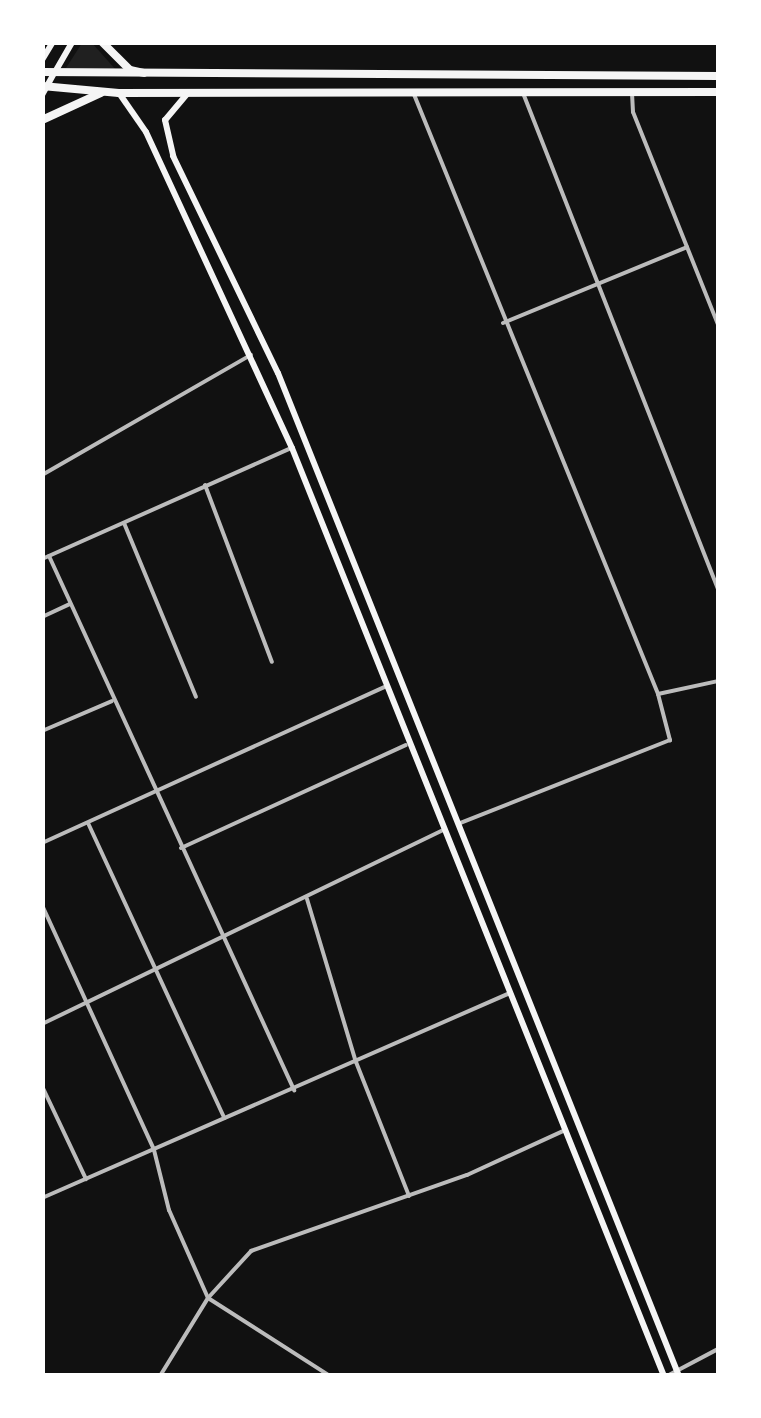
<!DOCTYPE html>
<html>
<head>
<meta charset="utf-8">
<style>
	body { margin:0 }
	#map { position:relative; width:761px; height:1418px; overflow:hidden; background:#111; font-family:Helvetica,sans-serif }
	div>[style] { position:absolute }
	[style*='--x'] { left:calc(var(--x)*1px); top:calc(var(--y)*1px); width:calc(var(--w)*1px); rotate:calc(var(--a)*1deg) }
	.green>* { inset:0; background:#202020 }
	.minor>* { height:4px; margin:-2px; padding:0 2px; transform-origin:2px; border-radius:2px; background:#bcbcbc }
	.secondary>* { height:6px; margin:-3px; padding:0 3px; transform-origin:3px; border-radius:3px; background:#f5f5f5 }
	.primary>* { height:6px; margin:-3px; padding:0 3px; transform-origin:3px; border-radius:3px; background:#f5f5f5 }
	.trunk>* { height:8px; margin:-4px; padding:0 4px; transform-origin:4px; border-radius:4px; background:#f5f5f5 }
	span { translate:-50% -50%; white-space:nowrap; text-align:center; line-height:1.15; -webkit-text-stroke:8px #fff; paint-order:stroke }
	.frame { position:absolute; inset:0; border:45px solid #fff; pointer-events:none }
</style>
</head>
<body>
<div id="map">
	<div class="green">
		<div style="clip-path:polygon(82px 43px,92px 43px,117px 71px,66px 68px)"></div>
	</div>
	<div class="minor">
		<div style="--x:413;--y:92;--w:650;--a:67.85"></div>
		<div style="--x:658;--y:694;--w:48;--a:75.4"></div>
		<div style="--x:670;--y:740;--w:228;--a:158.4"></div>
		<div style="--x:523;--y:93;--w:533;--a:68.54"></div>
		<div style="--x:632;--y:93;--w:19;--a:87"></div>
		<div style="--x:633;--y:112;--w:229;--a:68.2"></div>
		<div style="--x:503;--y:323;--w:199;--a:-22.4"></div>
		<div style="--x:42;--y:475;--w:241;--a:-29.9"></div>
		<div style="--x:205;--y:485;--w:189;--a:69.3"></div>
		<div style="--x:124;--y:523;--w:188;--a:67.5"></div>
		<div style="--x:49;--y:556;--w:588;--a:65.35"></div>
		<div style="--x:42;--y:559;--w:270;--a:-24"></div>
		<div style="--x:42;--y:617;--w:31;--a:-25"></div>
		<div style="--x:658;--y:694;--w:61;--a:-12.2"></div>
		<div style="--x:42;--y:731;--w:76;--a:-23.2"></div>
		<div style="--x:88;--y:823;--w:325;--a:65.2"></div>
		<div style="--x:42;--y:843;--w:376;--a:-24.5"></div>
		<div style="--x:181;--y:848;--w:247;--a:-24.6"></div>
		<div style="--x:307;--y:899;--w:170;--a:73.3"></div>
		<div style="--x:356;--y:1062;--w:144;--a:68.4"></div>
		<div style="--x:42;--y:905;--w:269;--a:65.4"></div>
		<div style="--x:154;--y:1150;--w:62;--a:76"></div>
		<div style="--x:169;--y:1210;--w:96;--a:66.1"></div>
		<div style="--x:208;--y:1298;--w:145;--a:32.6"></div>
		<div style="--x:42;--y:1024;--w:445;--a:-25.8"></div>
		<div style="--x:42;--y:1086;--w:103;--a:64.7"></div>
		<div style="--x:42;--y:1198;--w:511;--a:-23.66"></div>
		<div style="--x:160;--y:1376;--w:92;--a:-58.4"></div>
		<div style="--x:208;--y:1298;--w:64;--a:-47.5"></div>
		<div style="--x:251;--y:1251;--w:229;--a:-19.4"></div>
		<div style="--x:467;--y:1175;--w:106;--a:-24.6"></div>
		<div style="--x:667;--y:1376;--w:58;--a:-27.9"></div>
	</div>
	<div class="secondary">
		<div style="--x:119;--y:93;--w:47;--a:55.3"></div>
		<div style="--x:146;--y:132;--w:348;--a:65.2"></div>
		<div style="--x:292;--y:448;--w:1000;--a:68.16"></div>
		<div style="--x:187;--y:94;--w:34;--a:130"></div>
		<div style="--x:165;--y:120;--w:37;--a:77"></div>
		<div style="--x:173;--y:156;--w:241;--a:64.2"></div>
		<div style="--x:278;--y:373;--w:1080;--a:68.21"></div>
		<div style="--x:42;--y:95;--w:25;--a:-61"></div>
	</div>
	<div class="primary">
		<div style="--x:42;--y:60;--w:21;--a:-59"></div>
		<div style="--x:55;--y:72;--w:34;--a:-60"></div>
	</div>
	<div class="trunk">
		<div style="--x:102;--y:42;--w:40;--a:45"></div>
		<div style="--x:130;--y:70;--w:14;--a:12"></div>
		<div style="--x:42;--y:72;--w:676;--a:0.34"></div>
		<div style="--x:42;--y:86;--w:77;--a:5.2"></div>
		<div style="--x:119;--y:93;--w:599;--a:-0.1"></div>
		<div style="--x:42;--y:120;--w:65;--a:-24.6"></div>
	</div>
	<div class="frame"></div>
</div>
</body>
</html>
